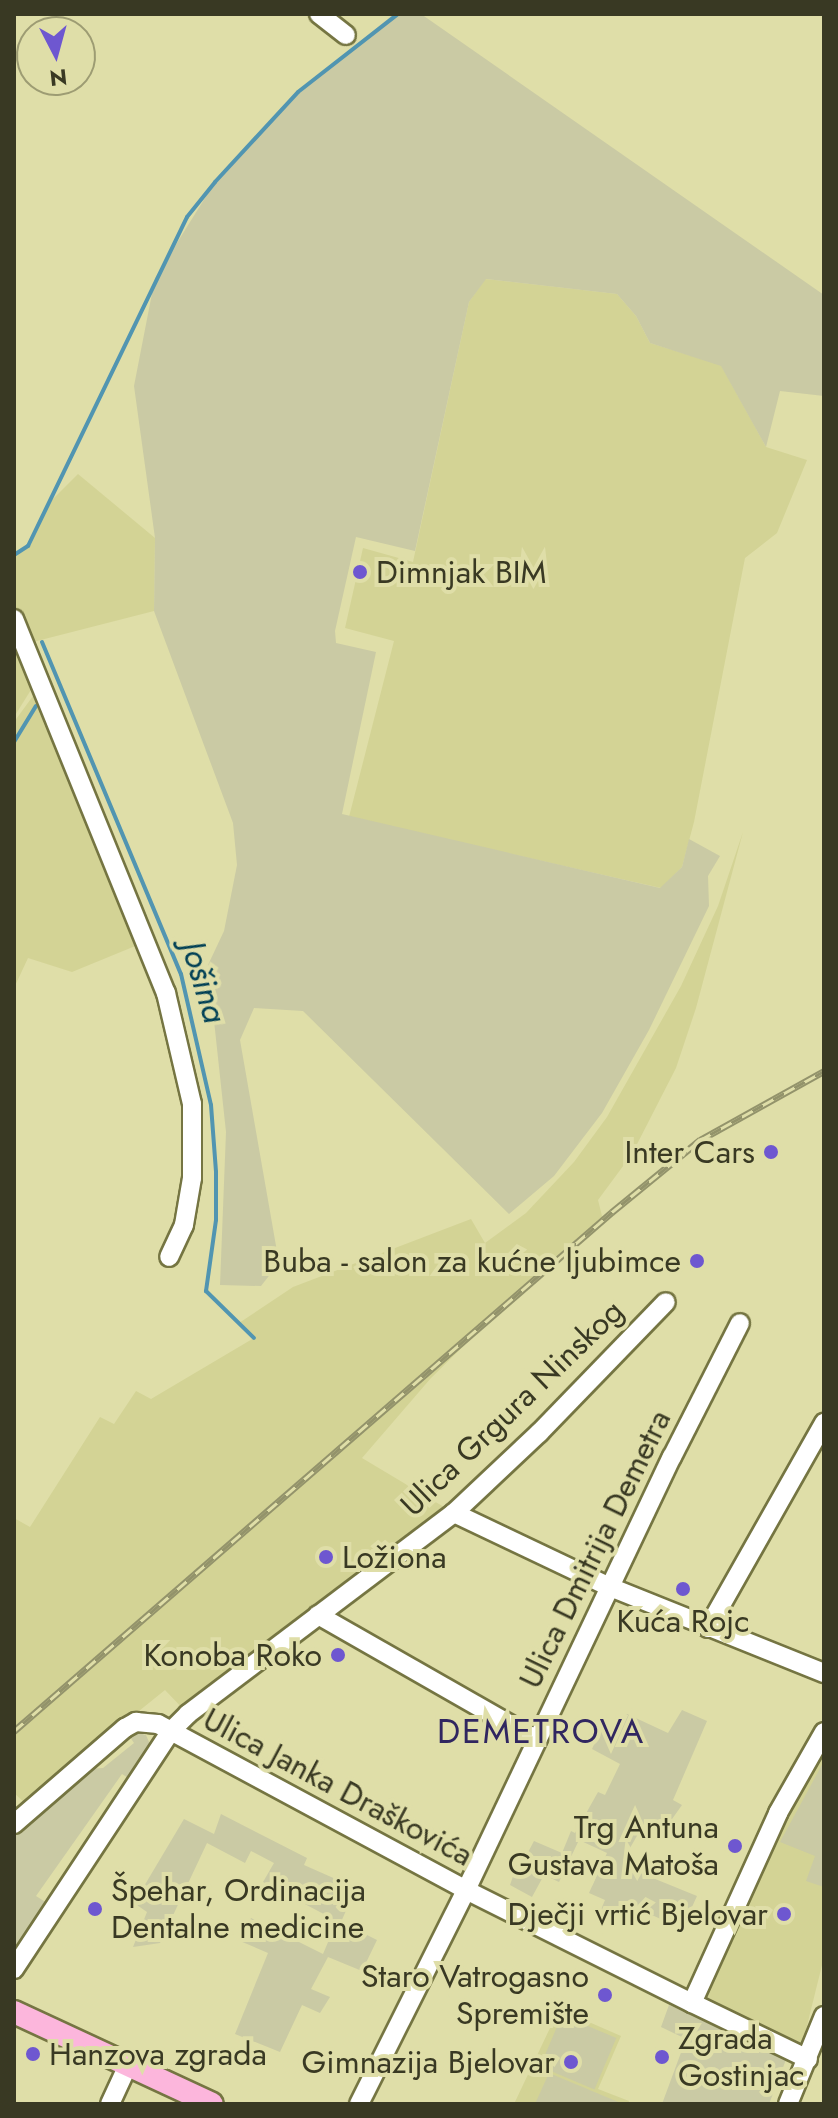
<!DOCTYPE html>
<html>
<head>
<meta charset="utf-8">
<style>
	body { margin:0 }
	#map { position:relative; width:838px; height:2118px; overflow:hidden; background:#dfdea8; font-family:Jost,sans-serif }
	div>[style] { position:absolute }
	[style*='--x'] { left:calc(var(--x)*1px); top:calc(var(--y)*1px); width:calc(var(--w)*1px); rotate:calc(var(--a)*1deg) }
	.built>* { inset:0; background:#d3d395 }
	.green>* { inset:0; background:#cacaa4; transform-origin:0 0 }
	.stream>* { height:4px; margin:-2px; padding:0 2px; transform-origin:2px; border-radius:2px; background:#5195b1 }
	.roads { filter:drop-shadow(2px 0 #757542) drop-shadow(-2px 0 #757542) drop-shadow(0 2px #757542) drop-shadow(0 -2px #757542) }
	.minor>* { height:18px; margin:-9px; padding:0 9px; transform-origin:9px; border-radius:9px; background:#fff }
	.major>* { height:22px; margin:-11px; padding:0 11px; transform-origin:11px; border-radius:11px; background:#fcb6dc }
	.rail>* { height:7px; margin-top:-3.5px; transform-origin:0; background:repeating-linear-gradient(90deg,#dfdea8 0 12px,#93936b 0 24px); box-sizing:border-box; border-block:2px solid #93936b }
	.dots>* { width:22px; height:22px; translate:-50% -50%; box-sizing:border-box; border:4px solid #dfdea8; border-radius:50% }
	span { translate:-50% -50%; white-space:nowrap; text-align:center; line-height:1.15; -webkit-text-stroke:8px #dfdea8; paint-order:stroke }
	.poi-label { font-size:32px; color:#393923 }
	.left { translate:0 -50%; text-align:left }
	.right { translate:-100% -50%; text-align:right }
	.street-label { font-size:32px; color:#393923 }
	.water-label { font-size:34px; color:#014055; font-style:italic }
	.neighbourhood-label { font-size:34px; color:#302660; letter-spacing:2px }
	.frame { position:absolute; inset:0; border:16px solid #393923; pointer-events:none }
	.north { position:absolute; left:16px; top:16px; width:80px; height:80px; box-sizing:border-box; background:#dfdea8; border:2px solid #9d9c73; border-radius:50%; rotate:174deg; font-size:22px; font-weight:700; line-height:32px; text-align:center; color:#393923 }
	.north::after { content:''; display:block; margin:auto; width:28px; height:36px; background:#6e57d0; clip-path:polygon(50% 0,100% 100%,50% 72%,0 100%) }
</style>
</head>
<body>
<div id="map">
	<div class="built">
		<div style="clip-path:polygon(485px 279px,617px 294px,636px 316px,650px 343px,721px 365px,766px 447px,807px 460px,777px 533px,745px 558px,694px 822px,682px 867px,661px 888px,349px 817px,394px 641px,345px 628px,363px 548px,413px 562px,469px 302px)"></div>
		<div style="clip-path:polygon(78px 474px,155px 538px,154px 611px,29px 643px,145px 942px,72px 972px,28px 958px,14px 988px,14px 722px,41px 685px,14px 619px,14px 555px,28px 546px,52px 500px)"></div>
		<div style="clip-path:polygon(14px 638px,34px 685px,14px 717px)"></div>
		<div style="clip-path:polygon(743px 832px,696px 1008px,676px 1068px,632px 1154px,598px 1200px,603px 1220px,492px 1318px,431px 1378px,362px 1458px,454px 1513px,188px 1714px,165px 1690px,25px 1803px,14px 1793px,14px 1518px,30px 1527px,100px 1417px,114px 1424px,136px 1391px,151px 1399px,254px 1338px,239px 1323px,293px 1287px,471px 1219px,485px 1243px,526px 1213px,574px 1162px,607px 1117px,681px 986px,718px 906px)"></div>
		<div style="clip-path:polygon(824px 1752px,824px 1957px,802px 2046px,702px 2001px,791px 1807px)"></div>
		<div style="clip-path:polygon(559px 2009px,621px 2036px,598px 2089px,629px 2101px,628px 2104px,514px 2104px)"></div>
	</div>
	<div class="green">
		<div style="clip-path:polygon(394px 14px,421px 14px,824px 295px,824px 396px,780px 391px,766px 447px,721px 366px,650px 343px,636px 316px,617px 294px,486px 279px,469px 302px,415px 551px,356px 537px,335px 631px,336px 643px,376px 652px,342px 814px,660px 888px,682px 867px,689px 839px,720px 856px,708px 876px,709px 906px,649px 1030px,602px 1113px,554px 1176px,509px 1214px,303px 1011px,254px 1008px,240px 1040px,279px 1263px,261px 1286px,220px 1285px,226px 1132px,208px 965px,224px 931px,237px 865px,233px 823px,154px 611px,155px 538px,134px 386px,155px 278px,215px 182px,298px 92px)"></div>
		<div style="clip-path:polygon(682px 1710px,707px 1721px,673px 1800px,682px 1805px,660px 1836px,641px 1829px,623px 1860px,638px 1872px,697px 1896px,682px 1929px,622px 1901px,612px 1924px,598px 1917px,605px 1900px,589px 1893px,607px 1853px,579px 1840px,559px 1882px,544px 1875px,532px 1897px,510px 1885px,520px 1856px,525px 1858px,534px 1841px,562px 1853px,571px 1831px,575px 1833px,598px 1792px,605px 1795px,620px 1764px,592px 1749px,602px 1727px,619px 1734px,627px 1714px,668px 1733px)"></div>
		<div style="clip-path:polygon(139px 1733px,146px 1735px,149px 1742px,149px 1749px,138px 1760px,145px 1767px,133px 1781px,122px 1774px,36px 1896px,47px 1903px,14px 1948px,14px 1832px,86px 1769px,103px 1768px,134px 1743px,128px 1734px)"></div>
		<div style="clip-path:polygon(824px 1761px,824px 1887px,806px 1881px,815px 1856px,780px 1842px)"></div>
		<div style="clip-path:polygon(221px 1814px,307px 1858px,304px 1865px,356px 1888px,341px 1922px,377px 1940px,362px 1971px,328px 1957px,311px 1989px,330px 1997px,320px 2013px,302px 2005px,280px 2052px,235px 2034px,268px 1953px,240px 1941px,251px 1918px,323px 1954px,337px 1921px,263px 1882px,274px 1863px,251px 1851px,245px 1863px,207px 1843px,160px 1943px,133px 1947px,147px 1912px,134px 1903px,184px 1819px,214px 1834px)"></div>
		<div style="clip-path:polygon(669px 2005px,787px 2057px,769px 2104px,662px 2104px,686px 2039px,661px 2027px)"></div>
		<div style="left:562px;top:2015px;width:59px;height:56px;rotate:23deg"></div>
		<div style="clip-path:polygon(549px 2073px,623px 2104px,535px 2104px)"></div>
	</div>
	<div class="stream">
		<div style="--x:14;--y:555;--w:17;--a:-33"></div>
		<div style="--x:28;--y:546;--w:365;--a:-64.2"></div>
		<div style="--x:187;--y:217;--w:45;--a:-51.3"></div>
		<div style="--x:215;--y:182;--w:122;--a:-47.3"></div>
		<div style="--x:298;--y:92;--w:127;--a:-38"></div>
		<div style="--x:42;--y:642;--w:360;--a:67.3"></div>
		<div style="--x:181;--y:974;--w:134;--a:77.1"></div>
		<div style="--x:211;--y:1105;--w:67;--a:85.7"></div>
		<div style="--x:216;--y:1172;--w:48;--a:90"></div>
		<div style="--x:216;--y:1220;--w:72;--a:98"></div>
		<div style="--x:206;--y:1291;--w:67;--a:44.4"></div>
		<div style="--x:14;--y:742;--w:42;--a:-58.6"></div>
	</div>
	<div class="roads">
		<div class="minor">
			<div style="--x:319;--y:14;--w:34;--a:38"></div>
			<div style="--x:14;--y:619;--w:404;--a:67.9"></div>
			<div style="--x:166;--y:993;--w:114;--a:76.8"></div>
			<div style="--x:192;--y:1104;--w:74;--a:90"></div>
			<div style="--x:192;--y:1178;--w:48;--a:99.7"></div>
			<div style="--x:184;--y:1225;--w:35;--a:115"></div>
			<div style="--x:454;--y:1513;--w:173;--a:25.4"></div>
			<div style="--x:610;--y:1587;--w:231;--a:21.9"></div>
			<div style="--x:318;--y:1615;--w:252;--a:29.7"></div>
			<div style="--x:708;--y:1628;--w:236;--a:-60.5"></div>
			<div style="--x:14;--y:1824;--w:147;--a:-40.9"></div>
			<div style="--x:125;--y:1728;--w:13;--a:-29"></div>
			<div style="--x:136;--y:1722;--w:22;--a:5"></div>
			<div style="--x:158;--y:1724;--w:350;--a:28.3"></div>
			<div style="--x:466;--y:1890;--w:253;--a:26.6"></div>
			<div style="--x:14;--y:1969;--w:285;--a:-56.6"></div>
			<div style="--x:171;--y:1731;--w:24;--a:-45"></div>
			<div style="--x:188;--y:1714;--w:333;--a:-37.1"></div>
			<div style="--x:454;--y:1513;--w:117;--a:-43.3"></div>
			<div style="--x:539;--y:1433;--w:182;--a:-45.9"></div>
			<div style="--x:808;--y:2059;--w:129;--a:-154.2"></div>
			<div style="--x:692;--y:2003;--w:209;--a:-65.6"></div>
			<div style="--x:778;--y:1813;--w:93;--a:-60.4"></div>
			<div style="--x:110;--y:2104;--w:43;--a:-65.2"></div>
			<div style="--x:359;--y:2104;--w:239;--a:-63.4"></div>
			<div style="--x:466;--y:1890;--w:480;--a:-64.6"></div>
			<div style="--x:672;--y:1457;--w:150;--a:-63.1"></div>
			<div style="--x:788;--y:2104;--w:95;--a:-67.8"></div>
		</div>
		<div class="major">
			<div style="--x:14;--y:2012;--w:218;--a:24.9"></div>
		</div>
	</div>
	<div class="rail">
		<div style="--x:14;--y:1731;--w:792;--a:-40.95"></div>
		<div style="--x:612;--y:1212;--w:114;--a:-39.3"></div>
		<div style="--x:700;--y:1140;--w:142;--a:-29.1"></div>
	</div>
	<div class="dots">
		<div style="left:360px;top:572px;background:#6e57d0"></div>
		<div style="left:771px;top:1152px;background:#6e57d0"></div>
		<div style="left:697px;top:1261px;background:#6e57d0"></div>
		<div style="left:326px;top:1557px;background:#6e57d0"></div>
		<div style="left:683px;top:1589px;background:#6e57d0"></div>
		<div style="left:338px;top:1655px;background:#6e57d0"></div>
		<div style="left:735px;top:1846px;background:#6e57d0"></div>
		<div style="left:95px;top:1909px;background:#6e57d0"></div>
		<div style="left:784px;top:1914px;background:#6e57d0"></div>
		<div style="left:605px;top:1995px;background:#6e57d0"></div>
		<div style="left:33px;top:2054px;background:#6e57d0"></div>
		<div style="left:662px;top:2057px;background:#6e57d0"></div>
		<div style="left:571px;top:2062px;background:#6e57d0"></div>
	</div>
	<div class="poi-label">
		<span class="left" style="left:376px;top:572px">Dimnjak BIM</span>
		<span class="right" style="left:755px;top:1152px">Inter Cars</span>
		<span class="right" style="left:681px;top:1261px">Buba - salon za kućne ljubimce</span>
		<span class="left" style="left:342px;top:1557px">Ložiona</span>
		<span style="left:683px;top:1621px">Kuća Rojc</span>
		<span class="right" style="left:322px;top:1655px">Konoba Roko</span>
		<span class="right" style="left:719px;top:1846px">Trg Antuna<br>Gustava Matoša</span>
		<span class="left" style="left:111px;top:1909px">Špehar, Ordinacija<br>Dentalne medicine</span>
		<span class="right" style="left:768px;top:1914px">Dječji vrtić Bjelovar</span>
		<span class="right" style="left:589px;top:1995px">Staro Vatrogasno<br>Spremište</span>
		<span class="left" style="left:678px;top:2057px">Zgrada<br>Gostinjac</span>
		<span class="left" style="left:49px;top:2054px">Hanzova zgrada</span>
		<span class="right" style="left:555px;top:2062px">Gimnazija Bjelovar</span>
	</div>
	<div class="street-label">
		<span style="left:512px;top:1408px;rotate:-44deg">Ulica Grgura Ninskog</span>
		<span style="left:595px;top:1549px;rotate:-64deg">Ulica Dmitrija Demetra</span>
		<span style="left:338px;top:1787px;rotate:28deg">Ulica Janka Draškovića</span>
	</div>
	<div class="water-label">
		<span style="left:204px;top:982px;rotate:73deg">Jošina</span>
	</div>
	<div class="neighbourhood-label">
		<span style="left:541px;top:1732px">DEMETROVA</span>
	</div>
	<div class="frame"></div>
	<div class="north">N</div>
</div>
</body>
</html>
